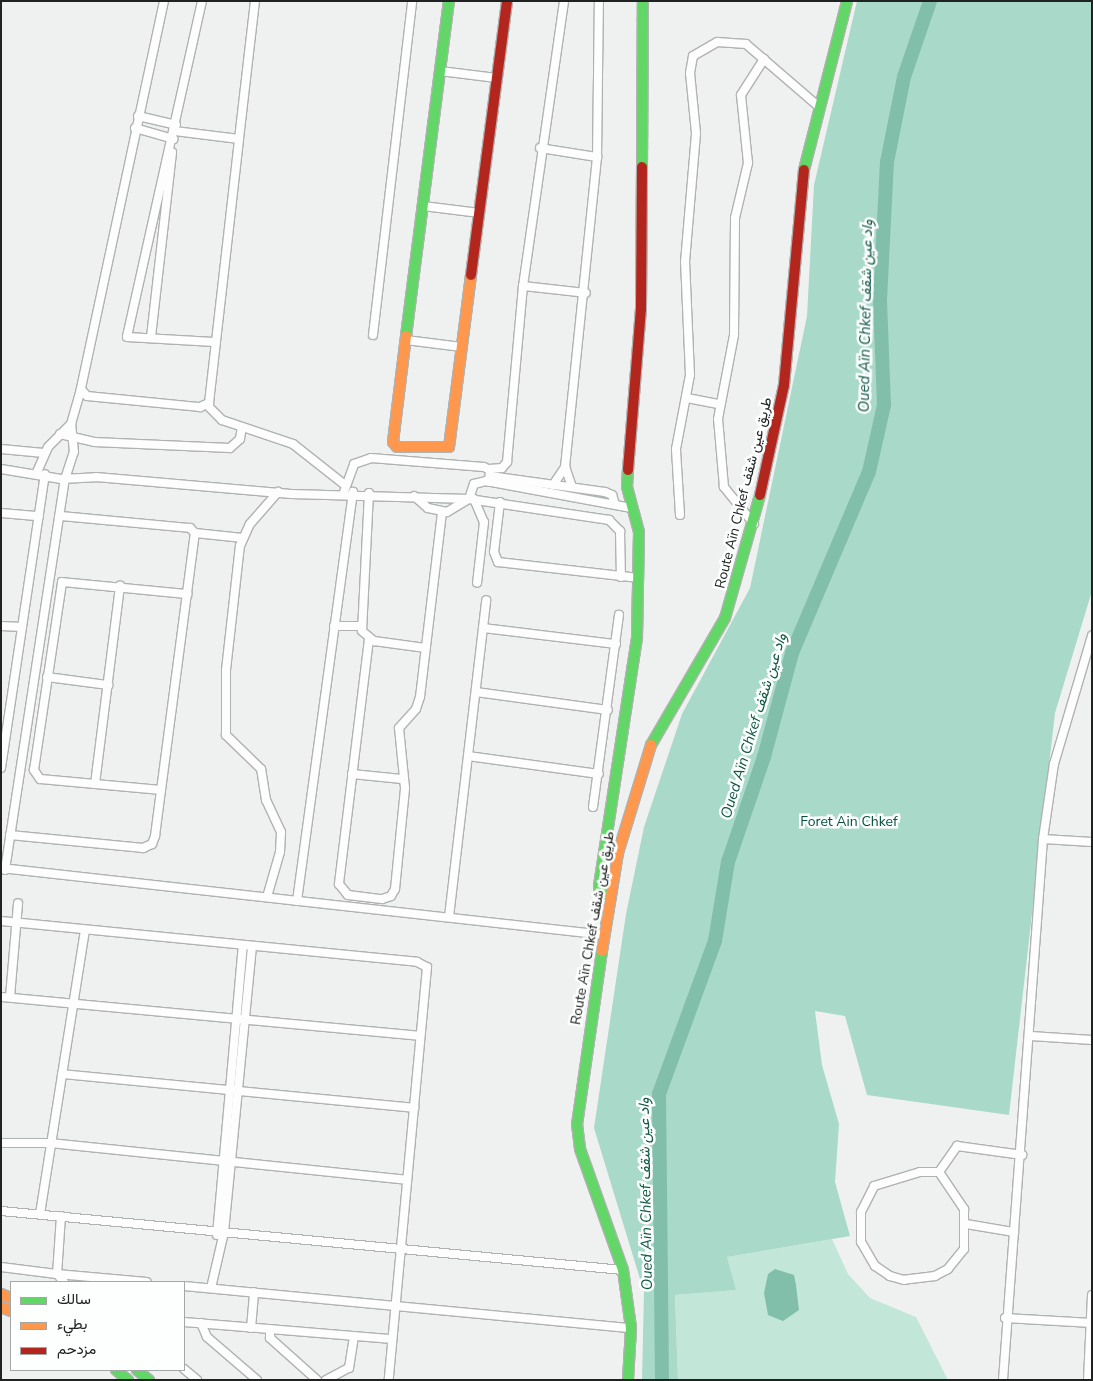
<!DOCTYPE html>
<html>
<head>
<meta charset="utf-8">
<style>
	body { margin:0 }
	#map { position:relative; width:1093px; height:1381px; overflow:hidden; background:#eff1f0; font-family:"Nunito Sans",Vazirmatn,sans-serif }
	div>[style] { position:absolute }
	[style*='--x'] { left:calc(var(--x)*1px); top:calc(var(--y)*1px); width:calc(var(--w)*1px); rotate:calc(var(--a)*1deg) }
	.green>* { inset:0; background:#c2e7d9 }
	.forest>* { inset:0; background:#a9d9c8 }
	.water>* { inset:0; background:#82bfab }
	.river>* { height:14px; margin:-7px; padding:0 7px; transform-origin:7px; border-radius:7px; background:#82bfab }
	.roads { filter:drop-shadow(1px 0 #b0b2b1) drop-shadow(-1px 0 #b0b2b1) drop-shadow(0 1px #b0b2b1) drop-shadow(0 -1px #b0b2b1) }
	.street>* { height:8px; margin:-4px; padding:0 4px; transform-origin:4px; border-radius:4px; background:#fdfdfd }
	.fast>* { height:10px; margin:-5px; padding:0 5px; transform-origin:5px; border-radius:5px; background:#63d668 }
	.slow>* { height:10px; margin:-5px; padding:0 5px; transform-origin:5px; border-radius:5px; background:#ff974d }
	.jam>* { height:10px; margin:-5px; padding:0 5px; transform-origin:5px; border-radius:5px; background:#b3261e }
	span { translate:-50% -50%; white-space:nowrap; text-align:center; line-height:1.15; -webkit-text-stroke:5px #fdfffe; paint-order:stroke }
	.street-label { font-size:14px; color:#202221 }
	.park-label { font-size:14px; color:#05513e }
	.water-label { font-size:15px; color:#125845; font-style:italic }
	.frame { position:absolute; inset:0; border:2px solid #202221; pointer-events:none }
	.legend { position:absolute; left:10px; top:1281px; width:175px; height:90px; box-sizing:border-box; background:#fdfffe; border:1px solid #a5a7a6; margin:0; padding:6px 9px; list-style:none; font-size:15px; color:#202221 }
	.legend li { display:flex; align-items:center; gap:10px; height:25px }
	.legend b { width:25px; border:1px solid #a5a7a6 }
</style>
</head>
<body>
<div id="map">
	<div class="green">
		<div style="clip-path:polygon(832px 1239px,848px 1274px,870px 1298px,916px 1317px,948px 1380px,678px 1380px,675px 1295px,735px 1290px,727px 1257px)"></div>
	</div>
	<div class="forest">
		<div style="clip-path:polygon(857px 1px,1092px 1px,1092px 591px,1055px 713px,1009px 1115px,867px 1095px,845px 1016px,815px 1011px,822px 1065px,839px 1124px,835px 1182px,850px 1236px,727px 1257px,736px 1290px,675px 1295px,678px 1380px,642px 1380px,644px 1292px,594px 1128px,626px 914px,644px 827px,682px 714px,750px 588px,807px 316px,814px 185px)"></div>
	</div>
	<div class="water">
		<div style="clip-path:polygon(775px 1269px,794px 1275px,796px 1285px,799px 1310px,783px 1321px,768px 1315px,764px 1293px,768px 1274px)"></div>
	</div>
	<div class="river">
		<div style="--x:662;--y:1380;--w:286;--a:-90.6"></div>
		<div style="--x:659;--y:1094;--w:163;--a:-69.9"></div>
		<div style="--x:715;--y:941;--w:80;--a:-80.7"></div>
		<div style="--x:728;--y:862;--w:111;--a:-71.1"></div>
		<div style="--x:764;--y:757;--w:108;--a:-74.9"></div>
		<div style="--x:792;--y:653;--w:197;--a:-67"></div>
		<div style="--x:869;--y:472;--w:69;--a:-77.4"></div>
		<div style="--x:884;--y:405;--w:105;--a:-92.2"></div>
		<div style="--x:880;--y:300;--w:138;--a:-87.1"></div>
		<div style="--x:887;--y:162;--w:87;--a:-78.7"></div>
		<div style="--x:904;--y:77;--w:80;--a:-71.1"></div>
	</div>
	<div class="roads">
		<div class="street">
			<div style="--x:164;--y:1;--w:397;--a:102.1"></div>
			<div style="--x:81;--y:389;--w:9;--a:49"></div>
			<div style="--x:87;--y:396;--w:114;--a:5.6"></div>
			<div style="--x:200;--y:407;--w:10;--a:-24"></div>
			<div style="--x:209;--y:403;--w:266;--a:-83.5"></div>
			<div style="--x:239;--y:139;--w:65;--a:-173"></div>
			<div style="--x:202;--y:1;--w:344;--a:102.6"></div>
			<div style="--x:127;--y:337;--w:87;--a:3.3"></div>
			<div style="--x:440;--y:71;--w:57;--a:7"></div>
			<div style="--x:138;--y:116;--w:39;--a:13"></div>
			<div style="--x:135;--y:128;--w:40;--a:16"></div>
			<div style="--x:239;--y:139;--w:139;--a:-83.4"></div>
			<div style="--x:540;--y:148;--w:58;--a:9"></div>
			<div style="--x:423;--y:206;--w:57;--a:7"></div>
			<div style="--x:523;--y:286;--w:63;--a:6.3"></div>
			<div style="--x:373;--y:335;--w:336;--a:-83.3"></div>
			<div style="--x:151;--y:337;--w:186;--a:-83.5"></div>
			<div style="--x:406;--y:340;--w:56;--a:7.1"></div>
			<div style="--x:687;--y:398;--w:33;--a:11"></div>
			<div style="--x:208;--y:406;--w:20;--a:45"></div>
			<div style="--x:222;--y:420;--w:75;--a:18.7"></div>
			<div style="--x:293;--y:444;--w:66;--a:38.3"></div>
			<div style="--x:60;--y:434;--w:35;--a:13"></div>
			<div style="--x:94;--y:442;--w:136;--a:2.5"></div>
			<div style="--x:230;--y:448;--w:13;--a:-42"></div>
			<div style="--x:240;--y:439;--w:12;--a:-81"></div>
			<div style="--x:1;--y:449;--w:43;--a:5.3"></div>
			<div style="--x:1;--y:469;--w:61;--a:9.5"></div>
			<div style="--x:61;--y:479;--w:35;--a:-3"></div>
			<div style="--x:96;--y:477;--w:196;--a:5"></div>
			<div style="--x:291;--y:494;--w:178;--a:1.6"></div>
			<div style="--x:469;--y:499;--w:142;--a:8.5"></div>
			<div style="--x:609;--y:520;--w:16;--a:45"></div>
			<div style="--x:620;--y:531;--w:46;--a:88.8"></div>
			<div style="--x:489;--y:469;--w:13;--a:-4"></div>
			<div style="--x:502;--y:468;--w:8;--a:-50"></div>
			<div style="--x:507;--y:462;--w:177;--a:-84.8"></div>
			<div style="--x:523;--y:286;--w:288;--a:-81.8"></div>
			<div style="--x:37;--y:472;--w:27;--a:-66"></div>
			<div style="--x:48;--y:447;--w:33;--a:-45"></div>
			<div style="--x:71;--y:424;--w:36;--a:-74"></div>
			<div style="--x:490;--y:476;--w:116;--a:7.9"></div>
			<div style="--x:605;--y:492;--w:8;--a:23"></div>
			<div style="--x:612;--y:495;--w:9;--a:72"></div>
			<div style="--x:553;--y:485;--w:22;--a:-56"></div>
			<div style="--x:572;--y:487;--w:21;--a:-109"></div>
			<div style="--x:565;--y:467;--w:312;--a:-84.1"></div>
			<div style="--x:597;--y:157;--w:156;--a:-89.3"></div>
			<div style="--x:344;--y:492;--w:30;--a:-70"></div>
			<div style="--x:354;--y:464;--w:18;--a:-19"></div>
			<div style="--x:371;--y:458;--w:113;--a:4.6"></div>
			<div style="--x:484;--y:467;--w:7;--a:27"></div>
			<div style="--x:490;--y:470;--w:12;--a:95"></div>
			<div style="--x:369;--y:493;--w:138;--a:92.9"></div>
			<div style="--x:362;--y:631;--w:16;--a:40"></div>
			<div style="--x:374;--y:641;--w:52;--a:7.7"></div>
			<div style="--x:414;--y:496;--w:18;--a:41"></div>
			<div style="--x:428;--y:508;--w:19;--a:12"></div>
			<div style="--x:447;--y:512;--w:26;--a:-31"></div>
			<div style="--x:469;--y:499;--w:16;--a:-72"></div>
			<div style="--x:474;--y:484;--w:12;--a:-14"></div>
			<div style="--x:486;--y:481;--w:148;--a:10.5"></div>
			<div style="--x:474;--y:499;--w:25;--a:67"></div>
			<div style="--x:484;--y:522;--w:61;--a:96.5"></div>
			<div style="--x:500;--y:502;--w:50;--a:96.8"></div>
			<div style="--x:494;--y:552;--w:11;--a:68"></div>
			<div style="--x:498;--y:562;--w:142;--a:6.5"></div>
			<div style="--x:1;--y:513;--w:38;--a:5"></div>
			<div style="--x:680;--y:515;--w:66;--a:-93.5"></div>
			<div style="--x:676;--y:449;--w:75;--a:-79.3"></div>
			<div style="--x:690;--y:375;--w:113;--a:-92.5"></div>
			<div style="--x:685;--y:262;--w:129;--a:-85.1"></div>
			<div style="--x:696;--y:133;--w:60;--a:-95.7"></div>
			<div style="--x:690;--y:73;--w:17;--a:-80"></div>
			<div style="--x:693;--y:56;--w:28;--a:-30"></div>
			<div style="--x:717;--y:42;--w:29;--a:4"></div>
			<div style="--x:746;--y:44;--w:95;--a:40.7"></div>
			<div style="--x:754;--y:524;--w:48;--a:-129"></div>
			<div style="--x:724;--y:487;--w:68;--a:-95"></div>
			<div style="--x:718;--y:419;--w:86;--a:-79.2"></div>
			<div style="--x:734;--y:335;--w:117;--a:-89.5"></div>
			<div style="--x:735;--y:218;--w:57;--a:-76.7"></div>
			<div style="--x:748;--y:163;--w:68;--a:-95.9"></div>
			<div style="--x:741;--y:95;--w:43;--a:-57.4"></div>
			<div style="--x:195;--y:533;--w:48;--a:5.9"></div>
			<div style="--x:1;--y:626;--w:21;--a:3"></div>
			<div style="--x:334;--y:626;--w:27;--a:0"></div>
			<div style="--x:483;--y:628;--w:134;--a:6.9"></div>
			<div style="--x:369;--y:639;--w:247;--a:97"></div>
			<div style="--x:339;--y:884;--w:14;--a:51"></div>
			<div style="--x:348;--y:895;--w:34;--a:7"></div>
			<div style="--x:382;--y:899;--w:9;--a:-18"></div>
			<div style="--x:391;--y:896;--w:8;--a:-60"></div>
			<div style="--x:395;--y:889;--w:101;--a:-84.3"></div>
			<div style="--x:405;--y:788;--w:60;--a:-95.7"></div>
			<div style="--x:399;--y:728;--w:25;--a:-48"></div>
			<div style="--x:416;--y:709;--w:13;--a:-72"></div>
			<div style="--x:420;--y:697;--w:186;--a:-83.2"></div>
			<div style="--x:47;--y:677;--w:62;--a:7.5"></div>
			<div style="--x:476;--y:692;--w:133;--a:7.8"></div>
			<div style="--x:468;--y:756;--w:132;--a:7.8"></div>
			<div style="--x:1;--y:768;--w:297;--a:-81.5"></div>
			<div style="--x:352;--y:774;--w:50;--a:5.7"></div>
			<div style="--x:95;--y:784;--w:200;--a:-82.8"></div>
			<div style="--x:161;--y:790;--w:121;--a:-174.8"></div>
			<div style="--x:40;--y:779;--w:11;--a:-124"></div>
			<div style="--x:34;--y:770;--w:190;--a:-81.5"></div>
			<div style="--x:62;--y:582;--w:126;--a:5.5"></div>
			<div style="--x:593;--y:807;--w:194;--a:-82.3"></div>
			<div style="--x:10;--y:835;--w:134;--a:5.6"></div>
			<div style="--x:143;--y:848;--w:10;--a:-24"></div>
			<div style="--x:152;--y:844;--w:9;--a:-69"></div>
			<div style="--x:155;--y:836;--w:306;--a:-82.5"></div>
			<div style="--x:195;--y:533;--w:7;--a:-135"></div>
			<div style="--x:190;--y:528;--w:131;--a:-174.7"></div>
			<div style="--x:1043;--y:839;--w:49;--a:3.5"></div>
			<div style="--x:1;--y:868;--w:608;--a:6.33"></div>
			<div style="--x:5;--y:870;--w:396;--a:-81.3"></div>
			<div style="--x:65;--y:479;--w:28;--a:-72"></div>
			<div style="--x:74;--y:452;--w:28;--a:-96"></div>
			<div style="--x:267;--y:897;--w:47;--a:-73.9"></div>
			<div style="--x:280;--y:852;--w:20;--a:-87"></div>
			<div style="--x:281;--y:832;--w:35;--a:-115"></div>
			<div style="--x:266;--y:800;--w:31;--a:-99"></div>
			<div style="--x:261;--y:769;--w:49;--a:-135.8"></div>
			<div style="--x:226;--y:735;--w:65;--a:-90"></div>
			<div style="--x:226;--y:670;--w:125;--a:-83.6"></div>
			<div style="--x:240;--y:546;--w:24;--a:-66"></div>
			<div style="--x:250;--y:524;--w:43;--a:-48.8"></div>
			<div style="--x:297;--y:901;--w:413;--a:-82.2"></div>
			<div style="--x:449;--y:917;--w:319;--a:-83.3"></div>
			<div style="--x:1;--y:921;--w:418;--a:5.6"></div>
			<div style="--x:417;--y:962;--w:11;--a:27"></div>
			<div style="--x:427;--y:967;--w:415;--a:95.3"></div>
			<div style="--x:1;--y:997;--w:421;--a:5.3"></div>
			<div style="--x:10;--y:997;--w:94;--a:-85.1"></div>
			<div style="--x:1031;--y:1036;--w:61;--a:3.8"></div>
			<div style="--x:62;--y:1074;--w:354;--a:5.5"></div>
			<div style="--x:1;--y:1143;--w:49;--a:0"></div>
			<div style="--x:50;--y:1143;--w:358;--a:5.9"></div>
			<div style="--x:939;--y:1172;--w:45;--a:56"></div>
			<div style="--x:964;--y:1209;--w:40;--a:90"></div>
			<div style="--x:964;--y:1249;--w:26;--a:129"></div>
			<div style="--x:948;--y:1269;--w:15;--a:152"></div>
			<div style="--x:935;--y:1276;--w:31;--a:173"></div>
			<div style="--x:904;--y:1280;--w:15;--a:-164"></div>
			<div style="--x:890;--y:1276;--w:18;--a:-146"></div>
			<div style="--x:875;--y:1266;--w:28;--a:-120"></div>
			<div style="--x:861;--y:1242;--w:30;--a:-90"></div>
			<div style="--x:861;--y:1212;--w:29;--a:-63"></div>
			<div style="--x:874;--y:1186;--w:48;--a:-16.9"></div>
			<div style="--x:920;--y:1172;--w:19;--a:0"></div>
			<div style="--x:939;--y:1172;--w:32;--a:-55"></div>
			<div style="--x:957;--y:1146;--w:66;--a:7.9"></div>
			<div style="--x:1;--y:1211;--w:625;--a:5.42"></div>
			<div style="--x:40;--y:1214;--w:287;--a:-81"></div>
			<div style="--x:61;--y:1216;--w:58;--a:93.9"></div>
			<div style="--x:57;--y:1274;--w:90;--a:5.1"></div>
			<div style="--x:966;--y:1224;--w:49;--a:9.5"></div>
			<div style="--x:217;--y:1235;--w:290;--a:-84.9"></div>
			<div style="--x:1;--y:1267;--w:56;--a:7.1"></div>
			<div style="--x:57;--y:1274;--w:11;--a:49"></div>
			<div style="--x:184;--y:1286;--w:449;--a:5.4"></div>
			<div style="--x:211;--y:1288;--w:57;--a:-76.9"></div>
			<div style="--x:224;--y:1232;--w:286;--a:-84.4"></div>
			<div style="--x:1005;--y:1318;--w:87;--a:3.3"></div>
			<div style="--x:184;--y:1322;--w:209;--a:4.7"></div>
			<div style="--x:201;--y:1323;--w:15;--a:67"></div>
			<div style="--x:207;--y:1337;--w:66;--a:40.7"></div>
			<div style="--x:251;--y:1328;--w:36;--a:-85"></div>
			<div style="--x:270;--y:1329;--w:9;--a:90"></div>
			<div style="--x:270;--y:1338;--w:63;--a:41.8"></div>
			<div style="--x:184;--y:1369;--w:17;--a:40"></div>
			<div style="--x:326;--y:1380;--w:26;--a:-28"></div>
			<div style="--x:349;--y:1368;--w:32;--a:-81"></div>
			<div style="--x:1003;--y:1380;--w:542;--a:-85.77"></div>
			<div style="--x:1043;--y:839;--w:76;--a:-81.7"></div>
			<div style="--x:1054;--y:764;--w:134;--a:-73.5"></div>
			<div style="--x:1088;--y:1380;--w:85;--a:-87.3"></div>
		</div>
		<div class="fast">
			<div style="--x:642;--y:167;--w:166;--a:-89.7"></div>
			<div style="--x:804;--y:170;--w:174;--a:-75.7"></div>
			<div style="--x:406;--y:336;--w:338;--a:-82.7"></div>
			<div style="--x:651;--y:745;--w:147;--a:-59.8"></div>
			<div style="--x:725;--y:618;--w:128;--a:-74.1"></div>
			<div style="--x:611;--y:897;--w:12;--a:-160"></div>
			<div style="--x:600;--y:893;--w:7;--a:-98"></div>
			<div style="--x:599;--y:886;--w:252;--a:-81.3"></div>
			<div style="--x:637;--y:637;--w:105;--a:-88.9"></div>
			<div style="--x:639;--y:532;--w:47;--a:-104.9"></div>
			<div style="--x:627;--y:487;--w:17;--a:-87"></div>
			<div style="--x:602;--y:951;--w:175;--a:98.2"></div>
			<div style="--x:577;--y:1124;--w:25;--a:83"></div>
			<div style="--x:580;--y:1149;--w:128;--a:70.4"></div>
			<div style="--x:623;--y:1270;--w:59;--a:82.1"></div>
			<div style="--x:631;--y:1328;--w:52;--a:93.3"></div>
			<div style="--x:116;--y:1370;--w:16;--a:40"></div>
			<div style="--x:137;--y:1370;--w:16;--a:40"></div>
		</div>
		<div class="slow">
			<div style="--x:406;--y:336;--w:107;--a:97"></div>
			<div style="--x:393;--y:442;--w:6;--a:51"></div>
			<div style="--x:397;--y:447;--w:52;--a:0"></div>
			<div style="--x:449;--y:447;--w:173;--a:-82.7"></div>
			<div style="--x:602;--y:951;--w:99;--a:-80.7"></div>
			<div style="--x:618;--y:853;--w:113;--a:-73"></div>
			<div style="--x:1;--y:1294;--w:11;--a:22"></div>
			<div style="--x:1;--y:1307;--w:11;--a:22"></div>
		</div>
		<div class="jam">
			<div style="--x:471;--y:275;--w:276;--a:-82.5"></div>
			<div style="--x:628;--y:470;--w:162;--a:-85.4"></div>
			<div style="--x:641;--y:309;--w:142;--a:-89.6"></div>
			<div style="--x:760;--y:495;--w:113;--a:-77.7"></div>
			<div style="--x:784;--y:385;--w:216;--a:-84.7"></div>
		</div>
	</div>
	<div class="street-label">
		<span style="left:744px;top:493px;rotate:-76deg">Route Aïn Chkef طريق عين شقف</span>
		<span style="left:593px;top:928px;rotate:-80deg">Route Aïn Chkef طريق عين شقف</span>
	</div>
	<div class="park-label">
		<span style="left:849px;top:822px">Foret Ain Chkef</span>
	</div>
	<div class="water-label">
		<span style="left:866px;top:316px;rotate:-89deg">Oued Aïn Chkef واد عين شقف</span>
		<span style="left:754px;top:726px;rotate:-73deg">Oued Aïn Chkef واد عين شقف</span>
		<span style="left:646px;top:1194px;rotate:-91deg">Oued Aïn Chkef واد عين شقف</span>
	</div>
	<div class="frame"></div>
	<ul class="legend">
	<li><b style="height:6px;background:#63d668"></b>سالك</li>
	<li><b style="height:6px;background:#ff974d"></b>بطيء</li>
	<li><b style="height:6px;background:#b3261e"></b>مزدحم</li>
	</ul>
</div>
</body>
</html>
